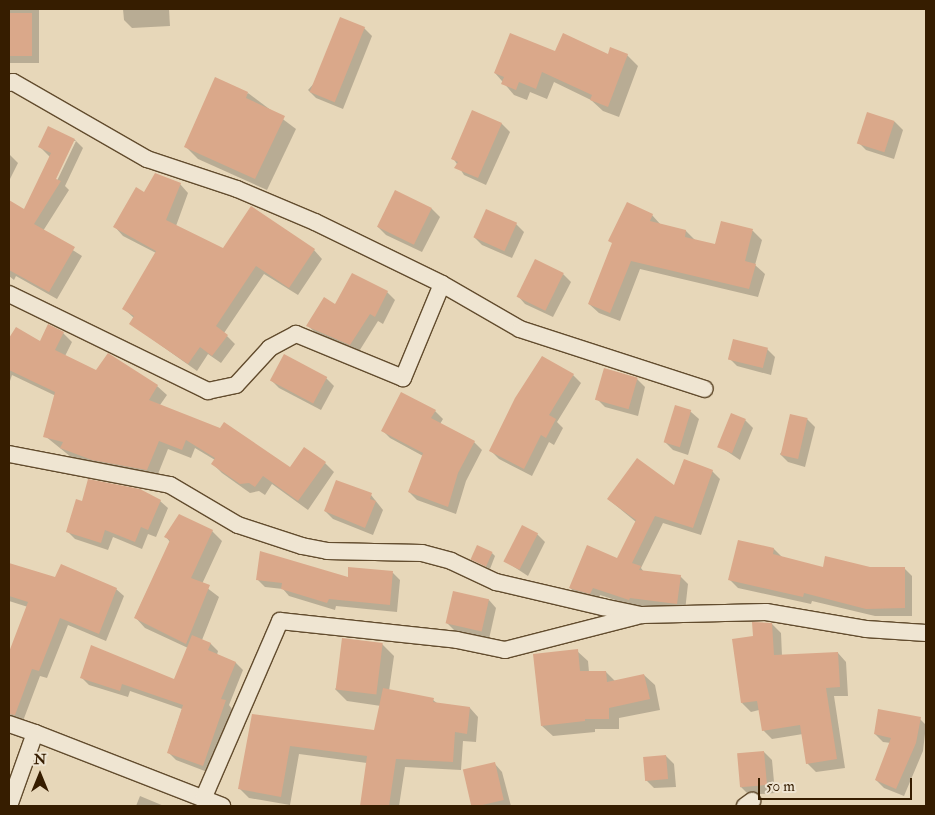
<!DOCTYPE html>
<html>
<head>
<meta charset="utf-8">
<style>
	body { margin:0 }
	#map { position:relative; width:935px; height:815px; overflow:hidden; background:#e7d7b9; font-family:"IM FELL Double Pica",serif }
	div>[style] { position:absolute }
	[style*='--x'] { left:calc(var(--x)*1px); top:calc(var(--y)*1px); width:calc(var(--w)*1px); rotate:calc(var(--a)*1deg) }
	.shadow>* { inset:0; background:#0003; transform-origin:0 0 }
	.building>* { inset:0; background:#daa88a; transform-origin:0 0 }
	.roads { filter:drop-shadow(1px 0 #624c2e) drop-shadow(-1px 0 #624c2e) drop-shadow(0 1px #624c2e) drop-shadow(0 -1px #624c2e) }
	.minor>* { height:16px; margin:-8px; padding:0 8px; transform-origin:8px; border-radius:8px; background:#efe5d2 }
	span { translate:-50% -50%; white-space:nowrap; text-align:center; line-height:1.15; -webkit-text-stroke:4.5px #efe5d2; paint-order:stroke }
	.frame { position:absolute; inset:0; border:10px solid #361d00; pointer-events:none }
	.north { position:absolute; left:15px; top:750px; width:50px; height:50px; -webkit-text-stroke:4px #efe5d2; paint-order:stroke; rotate:0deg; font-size:14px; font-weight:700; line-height:20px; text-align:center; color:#361d00 }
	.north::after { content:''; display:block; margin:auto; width:18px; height:22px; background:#361d00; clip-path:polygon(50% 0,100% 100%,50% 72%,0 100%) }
	.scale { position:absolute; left:758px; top:778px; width:154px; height:22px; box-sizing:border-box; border:2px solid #361d00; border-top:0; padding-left:6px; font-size:15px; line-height:18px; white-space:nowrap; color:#361d00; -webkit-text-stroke:4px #efe5d2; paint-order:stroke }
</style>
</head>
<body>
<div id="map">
	<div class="shadow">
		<div style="left:9px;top:9px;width:30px;height:54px"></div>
		<div style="clip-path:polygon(123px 9px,169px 9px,170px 26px,132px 28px,124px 20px)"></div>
		<div style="clip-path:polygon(364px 28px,372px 36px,343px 109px,316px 98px,308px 90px)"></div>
		<div style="clip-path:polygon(627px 55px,638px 66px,619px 117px,603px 111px,591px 100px,554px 82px,547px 99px,530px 92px,527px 100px,514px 95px,495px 73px)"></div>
		<div style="clip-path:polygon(248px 93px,296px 129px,267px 190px,198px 159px,186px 147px)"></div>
		<div style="clip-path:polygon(473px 112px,502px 124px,510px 132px,486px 185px,464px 175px,453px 158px)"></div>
		<div style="clip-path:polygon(868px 114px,895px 122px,903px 130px,894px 159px,866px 150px,858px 142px)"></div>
		<div style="clip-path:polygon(evenodd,75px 140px,83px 148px,65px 186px,69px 190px,43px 231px,82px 256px,57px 299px,16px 276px,14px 280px,9px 276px,9px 202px,24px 211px,50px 157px,40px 147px,75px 140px,73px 141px,76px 141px,55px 185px,53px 184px,73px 141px)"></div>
		<div style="clip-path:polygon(9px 154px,18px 163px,9px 181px)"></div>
		<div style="clip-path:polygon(180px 184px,188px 193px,176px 226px,224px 250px,314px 250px,322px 259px,298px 295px,264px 274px,224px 333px,235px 344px,221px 363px,208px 354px,197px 371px,131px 324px,134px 318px,124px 309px,156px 253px,123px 236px,115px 227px,145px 194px)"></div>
		<div style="clip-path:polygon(395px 192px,432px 209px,440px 217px,422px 252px,386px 235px,378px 227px)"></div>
		<div style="clip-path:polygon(652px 215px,661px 225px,686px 231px,695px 240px,715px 246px,722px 222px,753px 231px,762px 240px,755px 265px,765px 274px,758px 297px,640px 269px,620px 321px,599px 313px,589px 304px)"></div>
		<div style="clip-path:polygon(516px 224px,524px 232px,512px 258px,482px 245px,474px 237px)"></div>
		<div style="clip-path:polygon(563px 274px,571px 282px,553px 317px,525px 304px,518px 296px)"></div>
		<div style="clip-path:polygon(387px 292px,395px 300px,383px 324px,378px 321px,358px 353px,316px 333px,308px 326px,336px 306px)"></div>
		<div style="clip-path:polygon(16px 328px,40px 343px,63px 333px,72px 342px,65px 356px,96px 371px,157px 386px,167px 395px,160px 405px,291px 469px,325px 463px,334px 472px,308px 510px,272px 484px,265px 495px,259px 491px,250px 493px,222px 473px,213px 464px,215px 460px,195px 448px,191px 458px,168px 449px,156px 479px,102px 468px,71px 457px,45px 436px,56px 396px,12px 375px,9px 384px,9px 340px)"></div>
		<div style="clip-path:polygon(767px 349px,775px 357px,771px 375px,737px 366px,729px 358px)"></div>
		<div style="clip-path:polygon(573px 375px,581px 383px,557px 422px,563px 428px,554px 445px,549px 442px,532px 476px,499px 459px,491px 451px)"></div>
		<div style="clip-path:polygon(326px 378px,334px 386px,321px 410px,279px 388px,271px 380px)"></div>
		<div style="clip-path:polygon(637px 379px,645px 387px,638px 416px,605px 407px,598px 400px)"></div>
		<div style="clip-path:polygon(676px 407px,691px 412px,699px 419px,688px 455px,673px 450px,665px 442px)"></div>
		<div style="clip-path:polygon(435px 411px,443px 419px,440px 424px,474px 442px,482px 450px,466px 481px,456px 514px,417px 500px,409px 492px,423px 456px,390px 438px,382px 430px)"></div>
		<div style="clip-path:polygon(807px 419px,815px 427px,805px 467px,788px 462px,780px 454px)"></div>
		<div style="clip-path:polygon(745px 420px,753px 428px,740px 460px,719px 446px)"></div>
		<div style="clip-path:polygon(712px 471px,720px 479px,701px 535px,663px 523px,641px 568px,644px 572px,680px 576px,688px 584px,685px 611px,637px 607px,600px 595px,598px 601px,578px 595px,570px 588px,618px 559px,636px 522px,608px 499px,675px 487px)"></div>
		<div style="clip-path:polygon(371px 495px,383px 510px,373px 535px,333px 519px,325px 511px)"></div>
		<div style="clip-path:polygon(160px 501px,168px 508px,156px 537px,148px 534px,142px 549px,113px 537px,108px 550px,75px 539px,67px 531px,83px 503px)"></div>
		<div style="clip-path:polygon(212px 531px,222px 541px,202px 584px,219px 597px,202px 640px,211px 644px,218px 651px,217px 655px,236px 663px,243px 670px,229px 705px,232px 709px,210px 773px,176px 760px,168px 752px,182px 709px,130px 691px,128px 697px,89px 685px,82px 678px,175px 681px,188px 648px,145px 628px,135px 617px,170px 542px,166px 537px)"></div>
		<div style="clip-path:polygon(537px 534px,545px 542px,528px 576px,505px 561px)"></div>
		<div style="clip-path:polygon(739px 541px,774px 549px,782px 557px,824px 569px,904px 568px,912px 576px,912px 616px,875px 616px,812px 601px,811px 604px,738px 588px,730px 580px)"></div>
		<div style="clip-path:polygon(492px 553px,495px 556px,490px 569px,472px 559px)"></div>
		<div style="clip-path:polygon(9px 564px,56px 579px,116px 589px,124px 596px,106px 641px,68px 625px,47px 678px,40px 676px,23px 721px,9px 716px,9px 655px,28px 607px,9px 601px)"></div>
		<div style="clip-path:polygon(393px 573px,400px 580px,397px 612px,336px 606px,335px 610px,289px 596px,283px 589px,265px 587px,258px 580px,349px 578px)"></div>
		<div style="clip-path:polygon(489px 600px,496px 608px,489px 639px,455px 631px,447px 623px)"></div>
		<div style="clip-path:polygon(772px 624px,781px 633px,782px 656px,838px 653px,846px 662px,848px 696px,834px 696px,845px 768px,816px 772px,807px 763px,803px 734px,772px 739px,763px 730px,759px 710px,751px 712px,742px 703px,754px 637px)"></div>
		<div style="clip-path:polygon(382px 644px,394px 656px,389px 691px,433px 700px,438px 704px,470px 708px,478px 717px,476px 742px,463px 741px,461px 770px,405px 767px,399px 806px,361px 806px,367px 763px,299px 754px,290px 805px,249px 798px,240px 789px,253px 715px,375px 731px,381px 706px,347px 701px,335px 689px)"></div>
		<div style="clip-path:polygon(577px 651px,588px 661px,589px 672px,606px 672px,615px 681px,644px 675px,655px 685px,660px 710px,619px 718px,619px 729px,595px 729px,595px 732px,553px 736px,542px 726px)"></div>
		<div style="clip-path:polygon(920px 719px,926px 725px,923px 751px,904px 796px,884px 788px,876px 780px,891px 743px,883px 742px,875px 734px)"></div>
		<div style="clip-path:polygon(764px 752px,772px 760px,775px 793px,749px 795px,741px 787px)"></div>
		<div style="clip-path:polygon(666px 756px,674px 764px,676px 787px,654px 788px,646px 780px)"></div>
		<div style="clip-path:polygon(495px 764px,502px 772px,511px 806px,473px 806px,464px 771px)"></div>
		<div style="clip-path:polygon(140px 796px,164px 806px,136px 806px)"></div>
	</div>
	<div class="building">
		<div style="left:9px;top:13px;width:23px;height:43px"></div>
		<div style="left:340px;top:17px;width:27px;height:81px;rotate:22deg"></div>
		<div style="clip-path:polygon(510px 33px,555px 51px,563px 33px,608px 54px,610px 47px,628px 54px,608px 107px,590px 100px,592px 95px,542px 72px,536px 89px,519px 82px,516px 90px,501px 84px,504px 77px,494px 73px)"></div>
		<div style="clip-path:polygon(215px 77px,248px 92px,246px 98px,285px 116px,255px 179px,184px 147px)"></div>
		<div style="clip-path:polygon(472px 110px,502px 123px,478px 178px,454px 168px,458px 162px,451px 159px)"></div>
		<div style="left:867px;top:112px;width:29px;height:33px;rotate:18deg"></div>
		<div style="clip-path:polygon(48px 126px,75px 139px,56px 179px,61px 181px,34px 224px,75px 247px,49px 292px,9px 270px,9px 200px,24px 209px,51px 153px,38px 147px)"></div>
		<div style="clip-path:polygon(155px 173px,181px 183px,166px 220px,223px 248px,251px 206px,315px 249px,289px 288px,256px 266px,216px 326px,228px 335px,212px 356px,200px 347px,188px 364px,129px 324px,134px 316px,122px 309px,156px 251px,113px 227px,136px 187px,144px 192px)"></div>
		<div style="left:395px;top:190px;width:41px;height:41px;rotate:26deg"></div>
		<div style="clip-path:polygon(627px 202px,653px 214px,650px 221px,686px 230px,685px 237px,715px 244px,721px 221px,753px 229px,745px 261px,756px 264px,749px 289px,631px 261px,610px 313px,588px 304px,612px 243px,608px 241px)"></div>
		<div style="left:486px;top:209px;width:34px;height:31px;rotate:24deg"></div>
		<div style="left:535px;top:259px;width:32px;height:42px;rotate:26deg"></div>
		<div style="clip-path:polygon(352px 273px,388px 291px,375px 317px,370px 314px,350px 345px,306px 326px,324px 297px,335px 304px)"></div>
		<div style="clip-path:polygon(48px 324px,64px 332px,55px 350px,96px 370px,108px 353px,158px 385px,149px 400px,220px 428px,224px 422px,290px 467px,304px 447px,326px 462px,298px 501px,263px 476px,255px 487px,249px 483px,240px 484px,211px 464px,215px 458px,186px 440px,182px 450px,159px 441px,147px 470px,92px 460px,60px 448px,63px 442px,43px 437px,55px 392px,9px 370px,9px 338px,16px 327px,40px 341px)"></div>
		<div style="left:733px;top:339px;width:36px;height:21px;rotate:14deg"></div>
		<div style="left:284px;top:354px;width:49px;height:30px;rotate:28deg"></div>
		<div style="clip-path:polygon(542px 356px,574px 374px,549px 415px,556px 419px,546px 438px,541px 435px,524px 469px,489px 451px,515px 398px)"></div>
		<div style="left:604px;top:368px;width:35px;height:33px;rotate:16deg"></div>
		<div style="clip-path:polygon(401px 392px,436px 410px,431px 418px,475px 441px,458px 473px,448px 507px,408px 492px,423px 453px,381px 431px)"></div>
		<div style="left:675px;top:405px;width:17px;height:39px;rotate:17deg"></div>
		<div style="left:731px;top:413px;width:16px;height:37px;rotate:22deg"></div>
		<div style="left:790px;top:414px;width:18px;height:42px;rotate:13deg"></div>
		<div style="clip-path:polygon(637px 458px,674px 485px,684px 459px,713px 470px,693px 528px,655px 516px,632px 563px,641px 566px,639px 570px,681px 575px,677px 604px,630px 598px,629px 600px,593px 588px,590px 594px,569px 588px,587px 545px,617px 558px,636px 520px,607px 499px)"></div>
		<div style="clip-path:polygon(88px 479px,140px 489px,161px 500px,148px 530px,141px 527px,135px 542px,105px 530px,101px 543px,66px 532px,76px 499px,82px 501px)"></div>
		<div style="clip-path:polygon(336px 480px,372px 493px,370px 499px,376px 501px,365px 528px,324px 511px)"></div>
		<div style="clip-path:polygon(179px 514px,213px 530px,191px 578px,210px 585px,186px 644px,134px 618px,170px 540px,164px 537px)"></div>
		<div style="left:522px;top:525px;width:18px;height:41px;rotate:27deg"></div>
		<div style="clip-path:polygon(738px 540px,774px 548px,773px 554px,823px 567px,825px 556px,870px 567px,905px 567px,905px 608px,866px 609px,804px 593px,803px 597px,728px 580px)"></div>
		<div style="left:477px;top:545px;width:17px;height:16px;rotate:24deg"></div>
		<div style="clip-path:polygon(260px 551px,348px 577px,348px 567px,393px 571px,390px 605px,329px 599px,327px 603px,281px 589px,282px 583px,256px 580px)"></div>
		<div style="clip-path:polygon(9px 563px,55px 577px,61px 564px,117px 588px,99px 634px,60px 618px,39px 671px,32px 669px,15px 715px,9px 714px,9px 652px,28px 602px,9px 596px)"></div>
		<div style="left:453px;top:591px;width:37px;height:33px;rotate:13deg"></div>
		<div style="clip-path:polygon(752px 622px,772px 623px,774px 655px,838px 652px,840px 687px,826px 688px,837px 759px,806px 764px,800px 725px,762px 731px,757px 701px,741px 703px,732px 639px,753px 636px)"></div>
		<div style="clip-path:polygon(192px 635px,211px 643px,208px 650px,236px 662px,221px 699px,226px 700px,203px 766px,167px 753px,183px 705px,122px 684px,120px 691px,80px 678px,91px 645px,174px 679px)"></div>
		<div style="left:342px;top:638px;width:41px;height:52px;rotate:7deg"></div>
		<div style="clip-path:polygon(578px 649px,580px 671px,606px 671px,607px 682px,644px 674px,650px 699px,609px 708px,609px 719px,585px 719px,585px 721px,541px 726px,533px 654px)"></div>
		<div style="clip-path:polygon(383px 688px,434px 698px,433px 702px,470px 707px,467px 734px,455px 732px,453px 762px,396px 759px,389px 806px,360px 806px,367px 756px,290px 746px,281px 797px,238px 789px,252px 714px,374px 730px)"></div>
		<div style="clip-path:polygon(878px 709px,921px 717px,916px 743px,896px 789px,875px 780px,891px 738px,874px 734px)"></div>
		<div style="left:764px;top:751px;width:34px;height:27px;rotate:85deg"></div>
		<div style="left:666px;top:755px;width:24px;height:23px;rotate:85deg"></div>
		<div style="left:495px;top:762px;width:39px;height:33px;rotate:77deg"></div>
	</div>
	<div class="roads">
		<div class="minor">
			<div style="--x:9;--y:83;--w:4;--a:-14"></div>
			<div style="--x:13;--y:82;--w:155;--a:29.9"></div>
			<div style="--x:147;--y:159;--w:95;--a:18.4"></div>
			<div style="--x:237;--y:189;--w:85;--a:22.9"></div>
			<div style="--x:315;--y:222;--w:141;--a:26"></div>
			<div style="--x:442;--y:284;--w:102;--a:112.5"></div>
			<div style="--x:403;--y:378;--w:116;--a:-157.6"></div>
			<div style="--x:296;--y:334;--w:30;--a:152"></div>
			<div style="--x:270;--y:348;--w:50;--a:132.6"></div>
			<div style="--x:236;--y:385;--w:29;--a:168"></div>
			<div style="--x:208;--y:391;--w:221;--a:-154"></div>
			<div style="--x:442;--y:284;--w:90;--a:30"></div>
			<div style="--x:520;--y:329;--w:194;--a:18"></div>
			<div style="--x:9;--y:454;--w:164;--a:10.9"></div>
			<div style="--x:170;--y:485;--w:79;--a:30.5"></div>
			<div style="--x:238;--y:525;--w:67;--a:18.2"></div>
			<div style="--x:302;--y:546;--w:25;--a:11"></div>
			<div style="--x:327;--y:551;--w:95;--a:1.2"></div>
			<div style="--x:422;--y:553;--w:30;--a:15"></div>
			<div style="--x:451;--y:561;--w:50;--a:25"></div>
			<div style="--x:496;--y:582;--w:110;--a:13.2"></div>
			<div style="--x:603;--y:607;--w:40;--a:12"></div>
			<div style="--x:642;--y:615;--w:124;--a:-1.4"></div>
			<div style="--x:766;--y:612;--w:101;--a:9.6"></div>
			<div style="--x:866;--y:629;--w:60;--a:3.8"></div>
			<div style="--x:9;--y:724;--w:28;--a:19"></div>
			<div style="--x:35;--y:733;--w:77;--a:109.6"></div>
			<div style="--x:35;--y:733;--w:201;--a:21.3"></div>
			<div style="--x:203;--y:799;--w:194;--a:-66.6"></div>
			<div style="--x:280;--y:621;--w:178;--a:6.1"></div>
			<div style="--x:457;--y:640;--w:49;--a:11.8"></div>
			<div style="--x:505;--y:650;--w:136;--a:-14.4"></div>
			<div style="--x:745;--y:806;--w:9;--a:-36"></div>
		</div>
	</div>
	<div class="frame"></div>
	<div class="north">N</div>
	<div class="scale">50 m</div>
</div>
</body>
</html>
